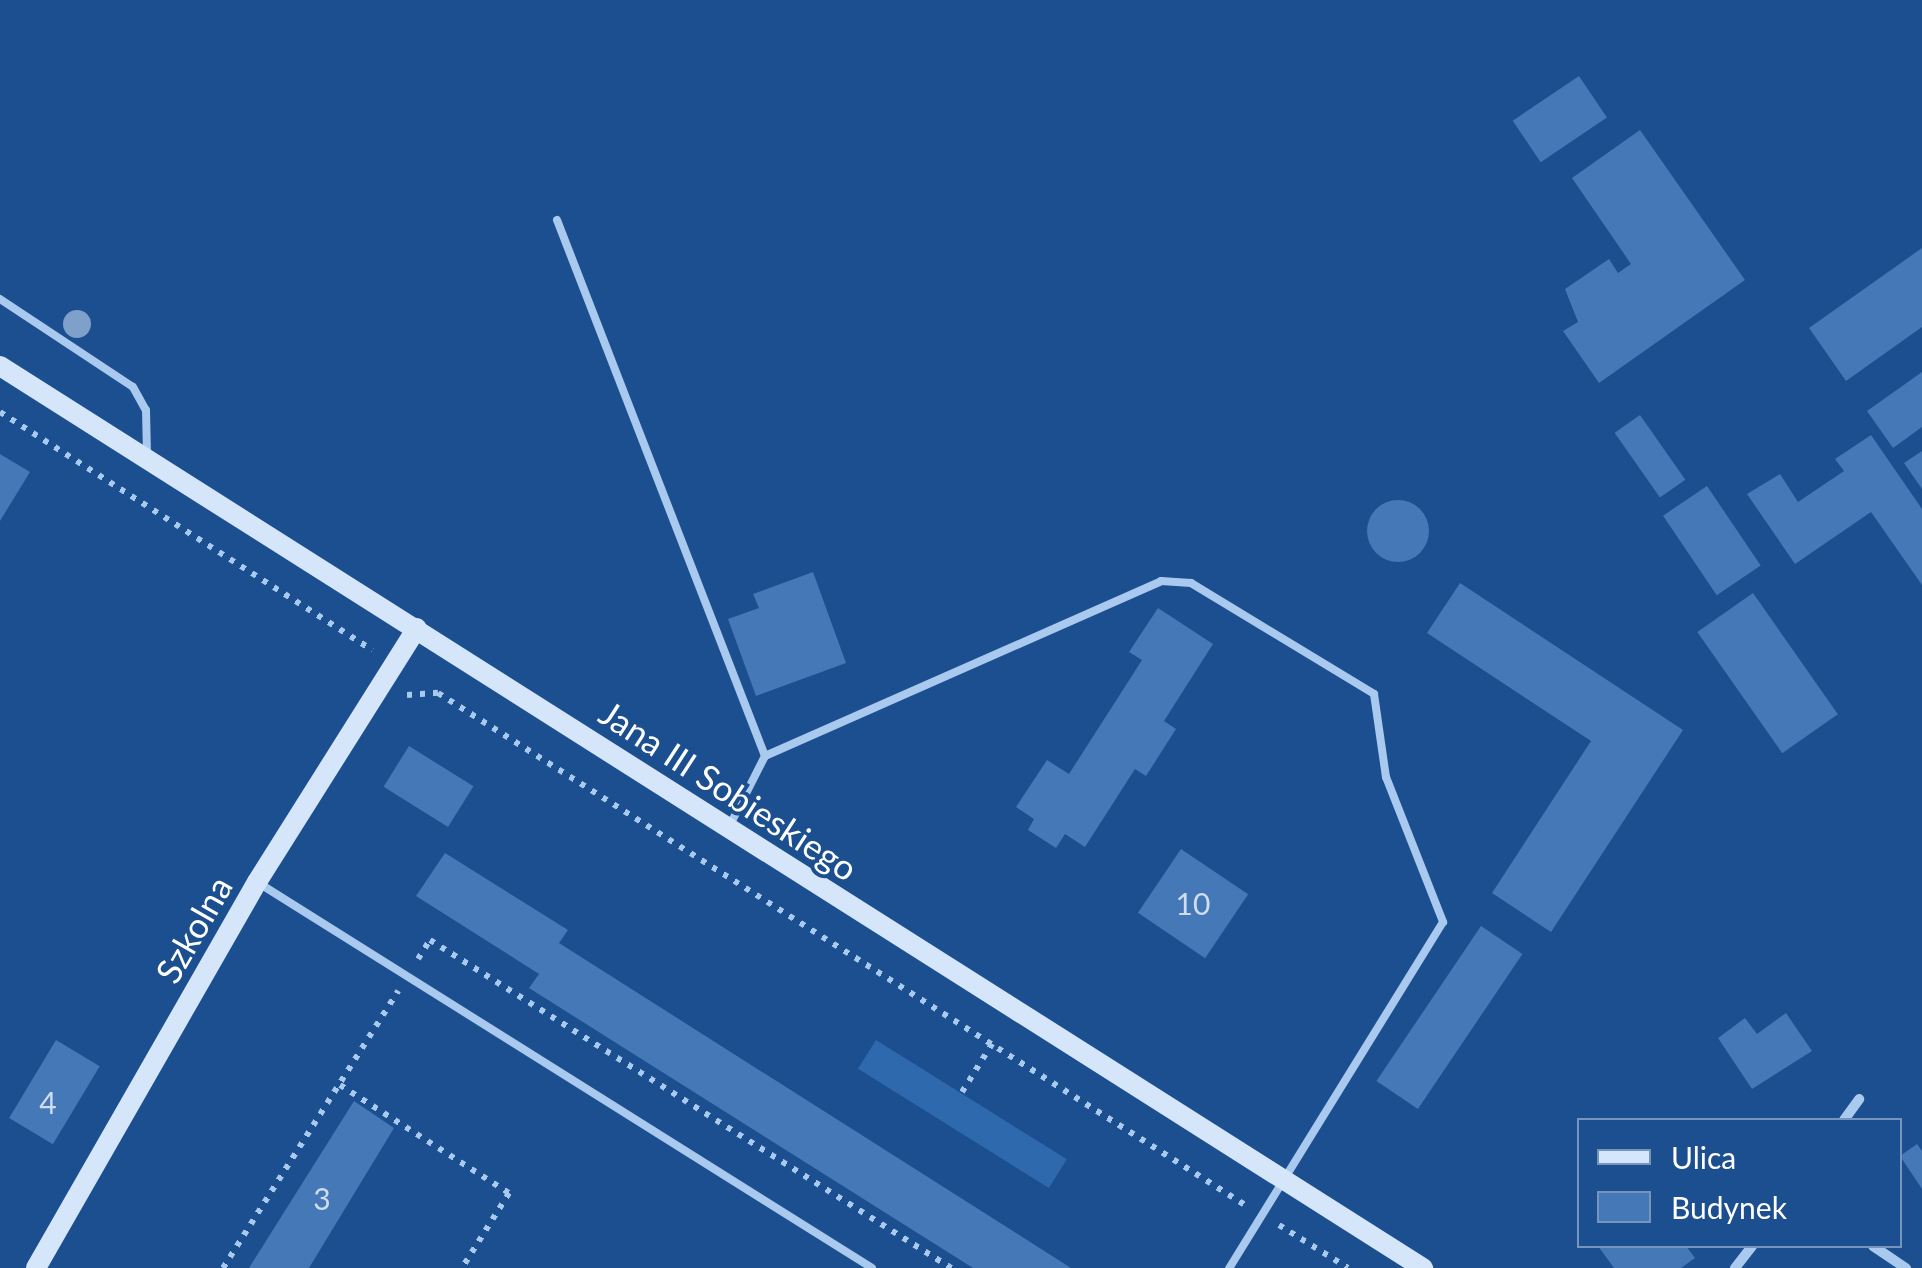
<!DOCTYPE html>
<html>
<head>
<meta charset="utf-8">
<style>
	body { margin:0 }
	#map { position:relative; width:1922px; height:1268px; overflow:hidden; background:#1b4f8f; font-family:Lato,sans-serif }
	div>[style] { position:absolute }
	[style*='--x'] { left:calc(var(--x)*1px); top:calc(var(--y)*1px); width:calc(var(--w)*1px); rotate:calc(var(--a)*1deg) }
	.green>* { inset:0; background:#2e69ad; transform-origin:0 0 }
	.building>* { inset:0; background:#4478b7; transform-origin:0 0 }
	.round { border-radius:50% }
	.path>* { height:6px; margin-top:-3px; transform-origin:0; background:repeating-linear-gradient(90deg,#a9c9ee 0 5px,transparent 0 13px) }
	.lane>* { height:8px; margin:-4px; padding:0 4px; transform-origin:4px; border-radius:4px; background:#a9c9ee }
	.street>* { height:10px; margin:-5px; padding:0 5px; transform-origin:5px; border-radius:5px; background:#a9c9ee }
	.secondary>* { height:20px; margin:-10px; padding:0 10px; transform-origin:10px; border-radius:10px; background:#d6e6fa }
	.trees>* { width:28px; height:28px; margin:-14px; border-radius:50%; background:#7ea0ca }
	span { translate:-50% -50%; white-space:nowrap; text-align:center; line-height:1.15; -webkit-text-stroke:8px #1b4f8f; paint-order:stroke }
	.number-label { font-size:30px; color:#d0dded }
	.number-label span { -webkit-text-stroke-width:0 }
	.street-label { font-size:35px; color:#fff }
	.legend { position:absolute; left:1577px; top:1118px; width:325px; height:130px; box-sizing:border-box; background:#1b4f8f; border:2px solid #7695bc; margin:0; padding:12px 18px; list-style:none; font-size:30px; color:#fff }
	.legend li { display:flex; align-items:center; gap:20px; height:50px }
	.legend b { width:50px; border:2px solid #7695bc }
</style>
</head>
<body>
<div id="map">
	<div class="green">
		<div style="left:876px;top:1040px;width:225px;height:34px;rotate:32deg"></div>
	</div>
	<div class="building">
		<div style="left:1579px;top:76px;width:50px;height:80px;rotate:56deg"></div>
		<div style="clip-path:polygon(1640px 130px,1745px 280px,1599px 383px,1563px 331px,1578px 322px,1565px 289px,1609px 259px,1618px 273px,1631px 264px,1572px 178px)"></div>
		<div style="clip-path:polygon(1922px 248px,1922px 327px,1846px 381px,1809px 328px)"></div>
		<div style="clip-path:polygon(1922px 372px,1922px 427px,1893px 448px,1867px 411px)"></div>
		<div style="left:1640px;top:415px;width:79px;height:31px;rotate:55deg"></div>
		<div style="clip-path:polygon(1871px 435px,1922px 509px,1922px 585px,1871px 512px,1795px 564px,1747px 494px,1780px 474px,1798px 502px,1844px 471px,1835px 459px)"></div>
		<div style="clip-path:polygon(1922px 451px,1922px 489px,1904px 463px)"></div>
		<div style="clip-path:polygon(0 454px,30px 472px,0 521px)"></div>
		<div style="left:1707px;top:486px;width:96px;height:53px;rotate:56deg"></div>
		<div class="round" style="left:1367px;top:500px;width:62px;height:62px"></div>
		<div style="clip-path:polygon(813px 572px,846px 663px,756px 696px,728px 619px,759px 608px,753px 594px)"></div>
		<div style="clip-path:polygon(1460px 583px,1683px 730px,1551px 932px,1492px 893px,1591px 741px,1427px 633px)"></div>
		<div style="left:1753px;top:593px;width:148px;height:68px;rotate:55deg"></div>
		<div style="clip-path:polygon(1158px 608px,1213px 644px,1164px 721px,1176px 729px,1146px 776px,1135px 769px,1085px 847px,1065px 834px,1056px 848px,1028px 830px,1034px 819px,1016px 807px,1047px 760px,1069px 774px,1142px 660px,1129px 652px)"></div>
		<div style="left:409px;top:746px;width:76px;height:48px;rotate:32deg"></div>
		<div style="left:1181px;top:849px;width:81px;height:77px;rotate:34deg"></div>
		<div style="clip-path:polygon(445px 853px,568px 930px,559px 943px,1071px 1268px,973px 1268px,529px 988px,539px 974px,416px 896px)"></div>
		<div style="left:1481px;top:926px;width:50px;height:187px;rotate:34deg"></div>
		<div style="clip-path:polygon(1786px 1013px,1812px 1051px,1752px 1089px,1718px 1038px,1745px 1018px,1757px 1034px)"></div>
		<div style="left:56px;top:1040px;width:51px;height:91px;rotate:31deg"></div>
		<div style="clip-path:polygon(354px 1101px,394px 1128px,309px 1268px,249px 1268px)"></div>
		<div style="clip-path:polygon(1917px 1144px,1922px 1151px,1922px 1189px,1900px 1156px)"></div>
		<div style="clip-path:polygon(1598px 1246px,1686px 1246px,1695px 1258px,1681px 1268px,1614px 1268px)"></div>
	</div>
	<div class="path">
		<div style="--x:0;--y:412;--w:442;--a:32.6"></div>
		<div style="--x:407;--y:695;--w:31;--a:-4"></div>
		<div style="--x:438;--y:693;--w:956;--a:32.39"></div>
		<div style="--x:418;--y:959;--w:22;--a:-58"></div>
		<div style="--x:430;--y:940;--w:616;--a:32.19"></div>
		<div style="--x:340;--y:1085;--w:201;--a:32.6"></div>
		<div style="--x:509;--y:1193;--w:89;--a:122.1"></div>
		<div style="--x:962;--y:1092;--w:57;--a:-58"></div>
		<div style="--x:1279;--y:1225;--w:81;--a:31.9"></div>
		<div style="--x:223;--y:1268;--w:328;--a:-57.7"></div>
	</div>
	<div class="lane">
		<div style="--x:557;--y:220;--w:575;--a:68.79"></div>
		<div style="--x:0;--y:299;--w:159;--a:33.5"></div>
		<div style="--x:133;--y:387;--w:26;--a:61"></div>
		<div style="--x:146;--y:410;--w:43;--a:88.7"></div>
		<div style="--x:730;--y:825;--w:77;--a:-63.1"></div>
		<div style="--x:765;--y:756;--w:433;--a:-23.8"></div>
		<div style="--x:1161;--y:581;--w:30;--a:4"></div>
		<div style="--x:1191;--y:583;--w:214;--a:31.2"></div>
		<div style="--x:1374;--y:694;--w:84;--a:81.8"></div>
		<div style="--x:1386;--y:777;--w:156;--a:68.5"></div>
		<div style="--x:1443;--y:922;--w:407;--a:121.7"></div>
		<div style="--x:257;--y:882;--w:726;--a:32.11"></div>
	</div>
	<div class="street">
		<div style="--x:1844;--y:1120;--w:26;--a:-54"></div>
		<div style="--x:1873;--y:1246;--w:40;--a:34"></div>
		<div style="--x:1735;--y:1268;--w:28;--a:-52"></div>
	</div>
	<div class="secondary">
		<div style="--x:0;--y:366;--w:1685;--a:32.37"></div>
		<div style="--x:36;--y:1268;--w:445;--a:-60.2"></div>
		<div style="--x:257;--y:882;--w:300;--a:-57.8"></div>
	</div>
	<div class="trees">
		<div style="left:77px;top:324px"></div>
	</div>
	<div class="number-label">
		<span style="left:1193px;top:903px">10</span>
		<span style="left:48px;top:1102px">4</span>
		<span style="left:322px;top:1198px">3</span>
	</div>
	<div class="street-label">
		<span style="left:729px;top:790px;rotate:33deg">Jana III Sobieskiego</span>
		<span style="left:193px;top:929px;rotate:-60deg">Szkolna</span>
	</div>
	<ul class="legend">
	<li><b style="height:12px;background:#d6e6fa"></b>Ulica</li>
	<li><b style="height:28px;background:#4478b7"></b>Budynek</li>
	</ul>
</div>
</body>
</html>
